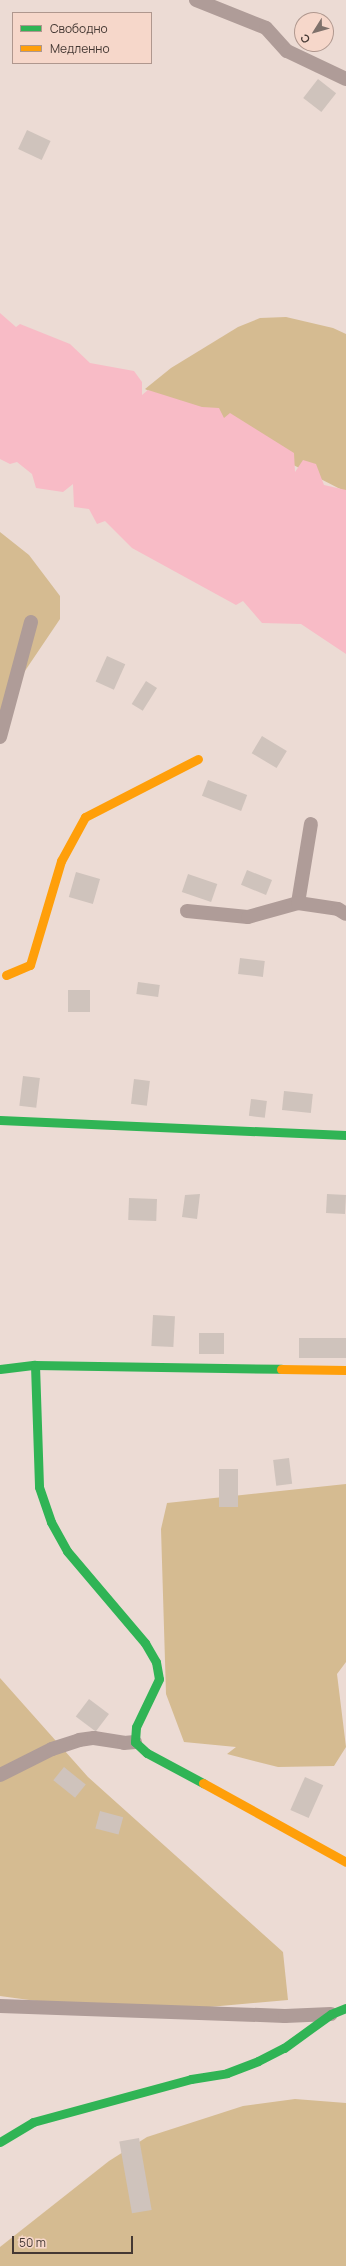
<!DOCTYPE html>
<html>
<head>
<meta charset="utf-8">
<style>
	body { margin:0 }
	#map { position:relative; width:346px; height:2266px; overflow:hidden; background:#ecdbd4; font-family:Manrope,sans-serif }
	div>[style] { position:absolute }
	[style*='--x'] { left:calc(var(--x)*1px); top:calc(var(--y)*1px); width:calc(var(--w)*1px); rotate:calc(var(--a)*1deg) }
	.forest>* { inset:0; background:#d5bb91 }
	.water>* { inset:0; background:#f8bbc6 }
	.building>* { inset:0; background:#cfc3bc; transform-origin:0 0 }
	.street>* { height:14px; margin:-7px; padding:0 7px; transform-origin:7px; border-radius:7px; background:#af9c98 }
	.fast>* { height:9px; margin:-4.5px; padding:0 4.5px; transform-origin:4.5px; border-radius:4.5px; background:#30b455 }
	.slow>* { height:9px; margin:-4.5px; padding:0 4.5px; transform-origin:4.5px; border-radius:4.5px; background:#ff9f0a }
	span { translate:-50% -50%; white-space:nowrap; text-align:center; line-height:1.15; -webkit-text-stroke:3px #f6d7ca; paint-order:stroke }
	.legend { position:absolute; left:12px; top:12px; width:140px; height:52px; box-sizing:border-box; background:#f6d7ca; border:1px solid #af978e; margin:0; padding:5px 7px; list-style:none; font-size:12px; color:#443833 }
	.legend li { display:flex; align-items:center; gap:8px; height:20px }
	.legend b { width:20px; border:1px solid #af978e }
	.north { position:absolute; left:294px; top:12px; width:40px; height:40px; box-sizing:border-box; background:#f6d7ca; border:1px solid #af978e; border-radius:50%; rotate:233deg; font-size:11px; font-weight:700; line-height:16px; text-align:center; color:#443833 }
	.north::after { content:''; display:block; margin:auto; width:14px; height:18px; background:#7f716b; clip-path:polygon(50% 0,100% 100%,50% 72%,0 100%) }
	.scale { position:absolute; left:12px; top:2236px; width:121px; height:18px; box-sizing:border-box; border:2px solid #443833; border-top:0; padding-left:5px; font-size:12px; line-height:14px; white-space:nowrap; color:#443833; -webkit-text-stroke:3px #f6d7ca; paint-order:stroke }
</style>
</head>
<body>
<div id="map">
	<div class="forest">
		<div style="clip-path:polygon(286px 317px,333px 328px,346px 334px,346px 492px,145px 389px,171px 368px,238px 327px,260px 318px)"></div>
		<div style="clip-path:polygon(0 532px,29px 555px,60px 596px,60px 619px,6px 699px,0 713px)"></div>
		<div style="clip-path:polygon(346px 1484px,346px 1662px,337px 1674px,346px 1747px,334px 1766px,278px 1767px,227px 1754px,236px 1747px,184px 1742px,166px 1694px,161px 1529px,167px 1503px)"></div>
		<div style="clip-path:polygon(0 1678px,88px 1777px,283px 1952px,288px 2000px,132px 2014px,0 1996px)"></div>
		<div style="clip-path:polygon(295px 2099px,346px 2103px,346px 2266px,0 2266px,0 2247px,109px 2161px,147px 2137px,243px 2106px)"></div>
	</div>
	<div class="water">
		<div style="clip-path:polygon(0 313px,16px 327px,20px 324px,70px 344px,90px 363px,134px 371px,142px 382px,142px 395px,148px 390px,202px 407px,219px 408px,224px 418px,230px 413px,294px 453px,295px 472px,303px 460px,316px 464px,324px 485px,346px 490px,346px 654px,301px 624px,262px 623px,243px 601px,236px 605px,132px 548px,105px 521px,97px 524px,89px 509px,74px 507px,73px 484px,63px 492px,36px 488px,32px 474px,17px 462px,10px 464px,0 459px)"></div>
	</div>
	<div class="building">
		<div style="left:318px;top:79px;width:23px;height:24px;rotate:38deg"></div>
		<div style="left:27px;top:130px;width:26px;height:21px;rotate:25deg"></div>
		<div style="left:107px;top:656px;width:20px;height:28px;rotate:24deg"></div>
		<div style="left:146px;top:681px;width:13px;height:27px;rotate:32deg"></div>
		<div style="left:262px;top:736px;width:29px;height:20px;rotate:31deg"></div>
		<div style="left:208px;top:780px;width:42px;height:17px;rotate:21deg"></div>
		<div style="left:247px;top:870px;width:27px;height:16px;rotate:22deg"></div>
		<div style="left:76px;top:872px;width:25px;height:26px;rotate:16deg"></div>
		<div style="left:188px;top:874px;width:31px;height:19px;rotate:19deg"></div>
		<div style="left:240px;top:958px;width:25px;height:16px;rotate:7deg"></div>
		<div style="left:138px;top:982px;width:22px;height:12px;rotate:8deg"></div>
		<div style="left:68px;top:990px;width:22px;height:22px"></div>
		<div style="left:23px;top:1076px;width:17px;height:30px;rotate:7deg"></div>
		<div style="left:134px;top:1079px;width:16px;height:25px;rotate:7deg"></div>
		<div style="left:284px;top:1091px;width:29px;height:19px;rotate:6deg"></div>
		<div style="left:251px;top:1099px;width:16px;height:17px;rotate:7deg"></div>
		<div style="clip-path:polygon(200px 1194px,197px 1219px,182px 1217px,185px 1195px)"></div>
		<div style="left:327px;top:1194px;width:19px;height:19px;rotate:3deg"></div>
		<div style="left:129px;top:1198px;width:28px;height:22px;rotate:2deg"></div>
		<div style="left:153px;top:1315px;width:22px;height:31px;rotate:3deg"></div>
		<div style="left:199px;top:1333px;width:25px;height:21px"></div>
		<div style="left:299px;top:1338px;width:47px;height:20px"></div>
		<div style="left:289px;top:1458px;width:26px;height:16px;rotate:83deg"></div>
		<div style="left:219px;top:1469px;width:19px;height:38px"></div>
		<div style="left:89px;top:1699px;width:25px;height:22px;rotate:37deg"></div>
		<div style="left:64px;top:1767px;width:28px;height:17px;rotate:39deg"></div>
		<div style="left:305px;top:1777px;width:20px;height:36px;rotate:24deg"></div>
		<div style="left:100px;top:1811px;width:24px;height:18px;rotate:15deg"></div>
		<div style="left:139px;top:2138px;width:73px;height:20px;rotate:80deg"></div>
	</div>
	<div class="street">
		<div style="--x:196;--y:0;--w:75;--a:21.8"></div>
		<div style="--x:266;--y:28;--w:31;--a:48"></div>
		<div style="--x:287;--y:51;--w:65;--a:25.4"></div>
		<div style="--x:0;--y:737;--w:119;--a:-74.9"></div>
		<div style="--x:298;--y:903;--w:80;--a:-80.7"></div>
		<div style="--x:187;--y:911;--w:61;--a:5.6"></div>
		<div style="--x:248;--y:917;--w:52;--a:-15.6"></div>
		<div style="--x:298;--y:903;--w:40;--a:8.5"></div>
		<div style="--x:338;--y:909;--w:9;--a:32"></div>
		<div style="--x:0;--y:1775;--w:58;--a:-26.6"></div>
		<div style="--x:52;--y:1749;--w:28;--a:-18"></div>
		<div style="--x:79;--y:1740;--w:15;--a:-8"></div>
		<div style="--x:94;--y:1738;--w:30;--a:9"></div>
		<div style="--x:124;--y:1743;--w:11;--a:-5"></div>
		<div style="--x:0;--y:2006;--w:285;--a:2"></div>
		<div style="--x:285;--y:2016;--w:46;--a:-2.5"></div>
	</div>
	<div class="fast">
		<div style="--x:0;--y:1120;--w:346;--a:2.5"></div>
		<div style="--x:35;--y:1365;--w:122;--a:88.1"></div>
		<div style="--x:39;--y:1487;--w:37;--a:71"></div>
		<div style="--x:51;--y:1522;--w:33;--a:61"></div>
		<div style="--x:67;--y:1551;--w:121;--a:49.7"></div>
		<div style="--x:145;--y:1643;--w:22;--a:60"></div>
		<div style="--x:156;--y:1662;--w:17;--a:80"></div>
		<div style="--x:159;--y:1679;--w:53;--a:115.6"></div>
		<div style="--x:136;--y:1727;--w:15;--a:94"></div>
		<div style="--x:135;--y:1742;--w:16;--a:43"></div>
		<div style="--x:147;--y:1753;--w:64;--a:28.2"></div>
		<div style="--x:0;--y:1369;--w:35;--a:-7"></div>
		<div style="--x:35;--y:1365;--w:246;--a:0.9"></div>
		<div style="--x:0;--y:2142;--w:39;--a:-31"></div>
		<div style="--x:33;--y:2122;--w:164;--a:-15.2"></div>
		<div style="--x:191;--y:2079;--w:36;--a:-9"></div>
		<div style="--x:227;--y:2073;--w:33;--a:-21"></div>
		<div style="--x:258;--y:2061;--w:29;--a:-27"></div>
		<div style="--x:284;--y:2048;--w:58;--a:-35.9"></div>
		<div style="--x:331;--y:2014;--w:16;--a:-22"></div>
	</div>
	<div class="slow">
		<div style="--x:6;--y:975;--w:26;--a:-23"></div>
		<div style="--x:30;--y:965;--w:109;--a:-73.4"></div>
		<div style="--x:61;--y:861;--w:50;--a:-61.4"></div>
		<div style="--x:85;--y:817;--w:127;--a:-27.2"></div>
		<div style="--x:281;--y:1369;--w:65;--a:0.9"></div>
		<div style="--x:203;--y:1783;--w:163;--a:28.9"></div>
	</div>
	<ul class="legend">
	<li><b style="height:5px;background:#30b455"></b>Свободно</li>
	<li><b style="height:5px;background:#ff9f0a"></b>Медленно</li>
	</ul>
	<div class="north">С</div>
	<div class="scale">50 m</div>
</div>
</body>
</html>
